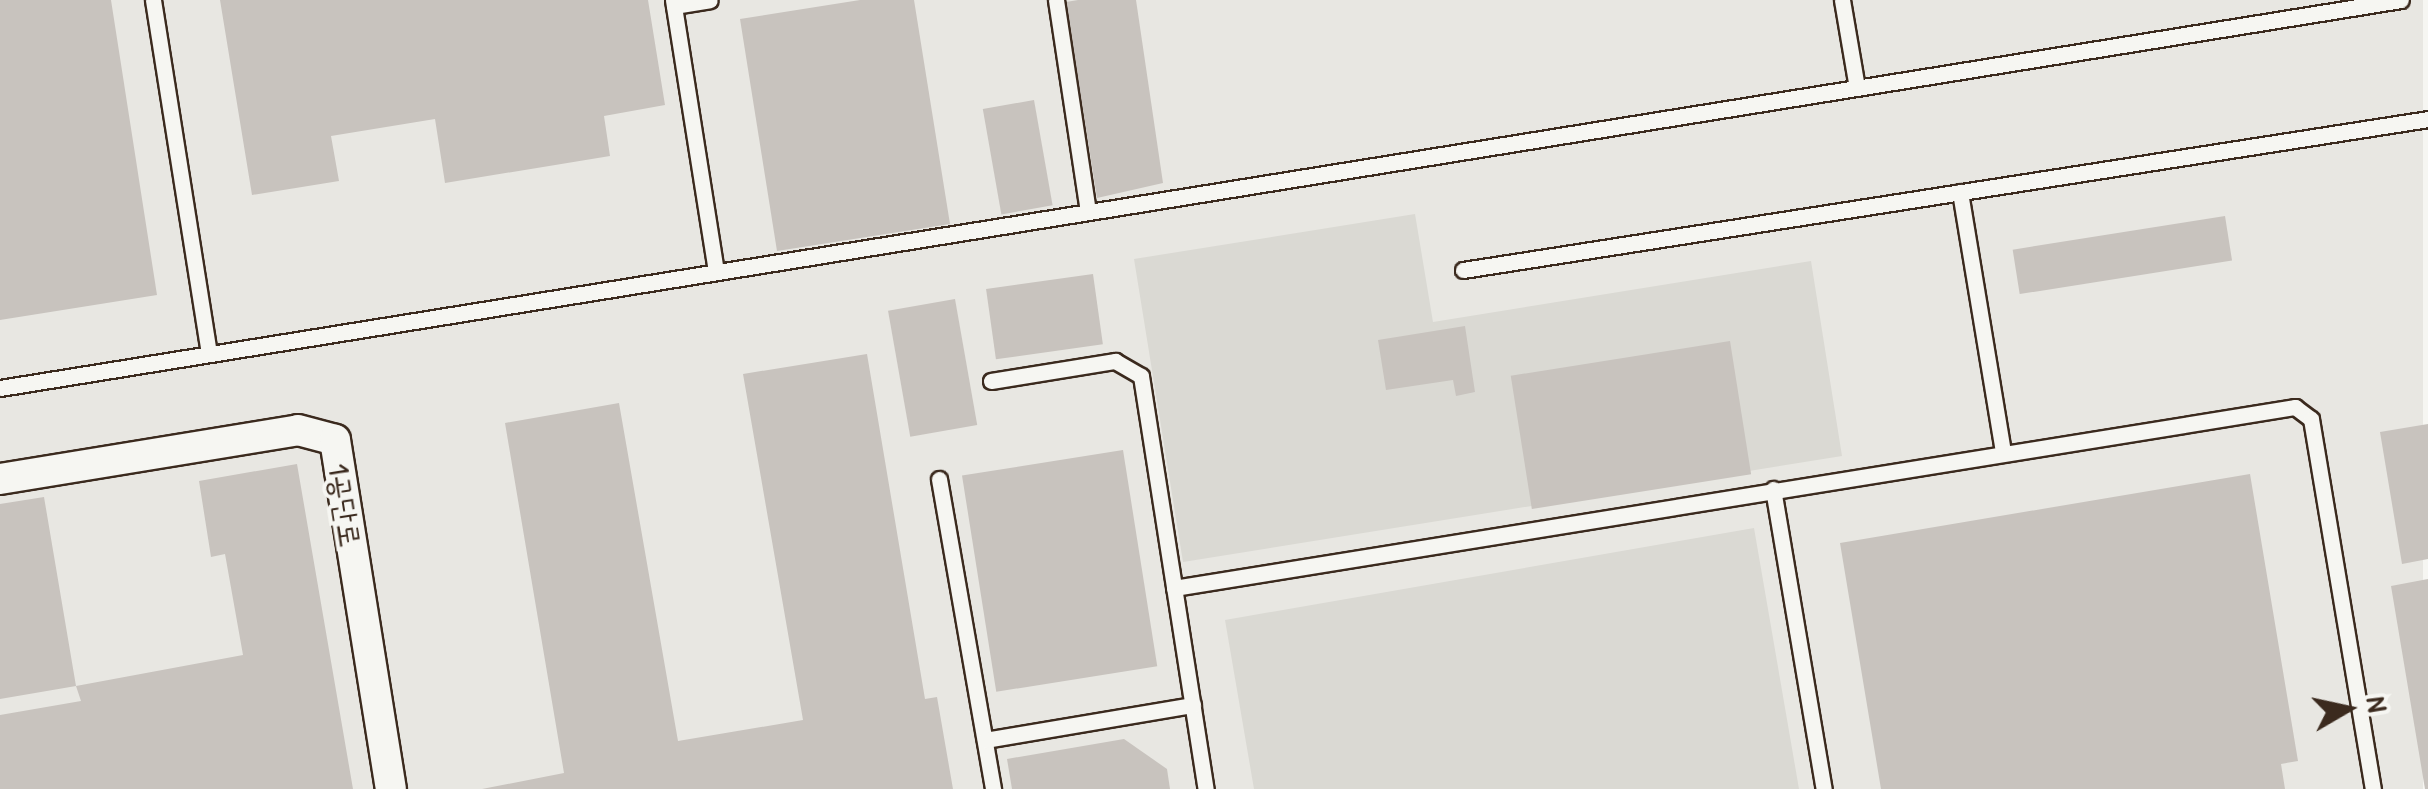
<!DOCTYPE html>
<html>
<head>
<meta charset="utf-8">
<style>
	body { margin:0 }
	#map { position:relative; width:2428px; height:789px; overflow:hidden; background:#f6f6f2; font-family:"Patrick Hand","Poor Story",sans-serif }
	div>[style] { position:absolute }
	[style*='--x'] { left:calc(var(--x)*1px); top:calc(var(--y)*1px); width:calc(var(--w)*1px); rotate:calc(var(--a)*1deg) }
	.built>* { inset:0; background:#e8e7e2; transform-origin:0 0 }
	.green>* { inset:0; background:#dad9d3 }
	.building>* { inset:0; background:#c8c3be; transform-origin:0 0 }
	.roads { filter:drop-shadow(2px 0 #3b2a1e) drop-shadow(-2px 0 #3b2a1e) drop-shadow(0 2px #3b2a1e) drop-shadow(0 -2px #3b2a1e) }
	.lane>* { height:15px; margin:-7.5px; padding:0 7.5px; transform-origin:7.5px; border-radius:7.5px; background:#f6f6f2 }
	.street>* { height:30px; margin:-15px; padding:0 15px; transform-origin:15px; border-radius:15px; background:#f6f6f2 }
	span { translate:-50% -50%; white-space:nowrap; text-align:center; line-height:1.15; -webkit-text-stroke:8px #f6f6f2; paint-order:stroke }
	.street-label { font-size:30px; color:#3b2a1e }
	.north { position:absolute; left:2298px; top:659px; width:100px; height:100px; -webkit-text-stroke:8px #f6f6f2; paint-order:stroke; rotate:81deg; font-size:28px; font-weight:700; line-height:40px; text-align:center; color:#3b2a1e }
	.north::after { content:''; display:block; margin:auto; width:35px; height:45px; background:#3b2a1e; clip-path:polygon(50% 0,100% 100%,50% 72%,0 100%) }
</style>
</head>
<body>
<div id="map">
	<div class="built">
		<div style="left:0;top:0;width:2423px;height:789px"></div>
	</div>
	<div class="green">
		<div style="clip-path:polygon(1415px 214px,1433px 322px,1811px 261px,1842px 456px,1183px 562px,1134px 259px)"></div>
		<div style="clip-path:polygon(1754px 528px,1799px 789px,1254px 789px,1225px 620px)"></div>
	</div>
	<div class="building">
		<div style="clip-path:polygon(0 0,111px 0,157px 295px,0 320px)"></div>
		<div style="clip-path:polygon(220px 0,648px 0,665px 105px,604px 116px,610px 156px,445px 183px,435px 119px,331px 136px,339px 181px,252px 195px)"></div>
		<div style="clip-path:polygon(860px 0,914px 0,950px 224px,777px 251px,740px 19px)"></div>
		<div style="clip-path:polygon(1078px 0,1136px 0,1163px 183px,1097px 198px,1066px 2px)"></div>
		<div style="left:1034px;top:100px;width:107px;height:52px;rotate:80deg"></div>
		<div style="left:2225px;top:216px;width:45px;height:215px;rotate:81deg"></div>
		<div style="left:1093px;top:274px;width:71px;height:108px;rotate:82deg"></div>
		<div style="left:955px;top:299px;width:128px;height:68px;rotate:80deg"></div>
		<div style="clip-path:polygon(1465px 326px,1475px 392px,1456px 396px,1453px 380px,1386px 390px,1378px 340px)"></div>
		<div style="left:1730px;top:341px;width:135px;height:222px;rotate:81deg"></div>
		<div style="clip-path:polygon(867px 354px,925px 699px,937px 697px,953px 789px,482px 789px,564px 773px,505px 423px,619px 403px,678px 741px,803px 720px,743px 374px)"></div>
		<div style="clip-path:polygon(2428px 424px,2428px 559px,2402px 564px,2380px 432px)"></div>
		<div style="left:1123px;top:450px;width:219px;height:163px;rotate:81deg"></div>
		<div style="clip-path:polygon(297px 464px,353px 789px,0 789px,0 715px,81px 701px,76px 686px,0 699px,0 504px,44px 497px,76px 686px,243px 655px,225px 554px,211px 557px,199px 481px)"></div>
		<div style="clip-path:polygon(2250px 474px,2298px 761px,2281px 764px,2285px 789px,1881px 789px,1840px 543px)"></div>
		<div style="clip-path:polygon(2428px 579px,2428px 789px,2425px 789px,2391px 586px)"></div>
		<div style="clip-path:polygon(1124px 739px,1167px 769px,1170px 789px,1012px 789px,1007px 759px)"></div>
	</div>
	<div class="roads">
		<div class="lane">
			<div style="--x:153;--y:0;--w:358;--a:81"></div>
			<div style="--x:673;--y:0;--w:275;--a:81"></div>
			<div style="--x:1056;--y:0;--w:214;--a:81.4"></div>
			<div style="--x:1842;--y:0;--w:89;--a:80.3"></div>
			<div style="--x:674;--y:6;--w:36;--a:-9"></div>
			<div style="--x:1960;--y:192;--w:263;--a:80.6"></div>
			<div style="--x:1463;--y:270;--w:977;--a:-8.89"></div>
			<div style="--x:991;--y:381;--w:126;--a:-9.2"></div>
			<div style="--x:1115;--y:361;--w:30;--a:30"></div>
			<div style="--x:1141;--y:376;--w:418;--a:81.1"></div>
			<div style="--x:0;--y:388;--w:2432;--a:-9.18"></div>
			<div style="--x:939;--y:479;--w:315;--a:80.1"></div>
			<div style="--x:1773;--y:489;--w:304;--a:80.4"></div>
			<div style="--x:1174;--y:588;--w:1136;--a:-9.17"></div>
			<div style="--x:2295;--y:407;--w:20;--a:37"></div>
			<div style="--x:2311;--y:419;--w:375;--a:80.5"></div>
			<div style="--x:985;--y:740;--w:211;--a:-9.6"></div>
		</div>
		<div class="street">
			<div style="--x:0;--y:479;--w:302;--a:-9.3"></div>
			<div style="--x:298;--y:430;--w:38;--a:15"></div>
			<div style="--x:335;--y:440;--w:353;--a:80.9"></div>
		</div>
	</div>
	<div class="street-label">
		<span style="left:345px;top:505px;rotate:81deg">1공단로</span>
	</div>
	<div class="north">N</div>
</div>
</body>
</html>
